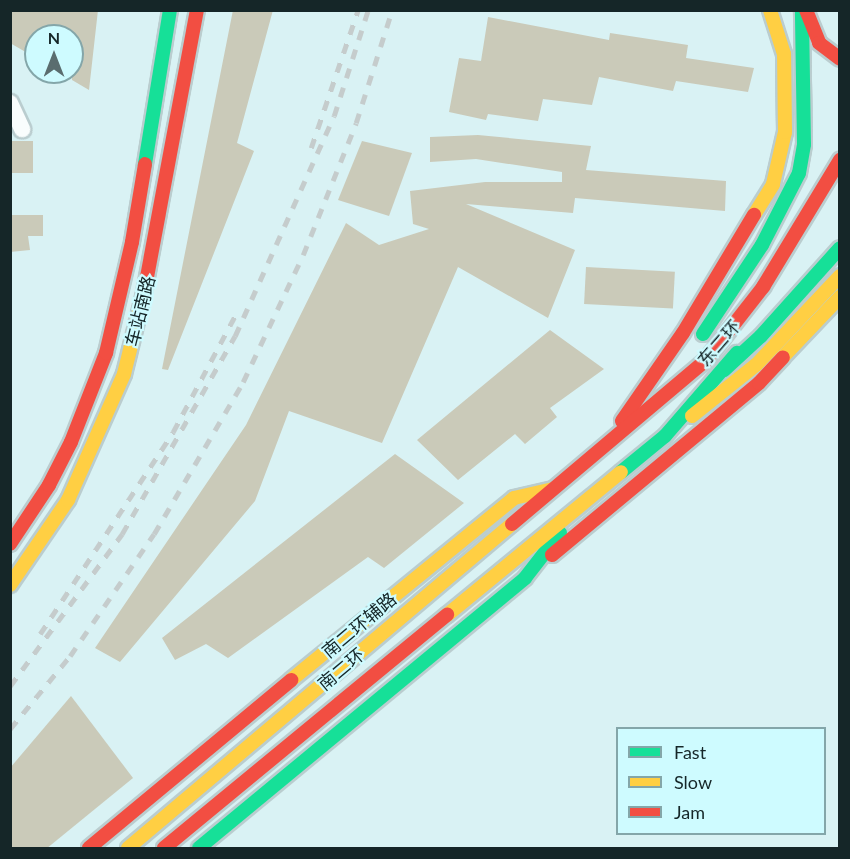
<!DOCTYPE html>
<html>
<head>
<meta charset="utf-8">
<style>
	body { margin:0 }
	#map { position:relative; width:850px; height:859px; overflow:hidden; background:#d9f2f4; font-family:Lato,"Noto Sans SC",sans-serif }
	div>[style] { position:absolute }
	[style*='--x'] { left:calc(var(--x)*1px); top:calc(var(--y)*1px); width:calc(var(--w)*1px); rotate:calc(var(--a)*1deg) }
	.building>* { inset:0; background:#cacab9; transform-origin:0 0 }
	.roads { filter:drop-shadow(2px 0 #bacdcf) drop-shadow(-2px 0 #bacdcf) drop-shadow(0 2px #bacdcf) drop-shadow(0 -2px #bacdcf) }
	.street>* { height:16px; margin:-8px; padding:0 8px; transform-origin:8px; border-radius:8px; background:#f9fdfd }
	.fast>* { height:14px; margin:-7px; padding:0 7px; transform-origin:7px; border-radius:7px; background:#16e098 }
	.slow>* { height:14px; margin:-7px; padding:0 7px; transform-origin:7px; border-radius:7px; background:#ffcf43 }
	.jam>* { height:14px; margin:-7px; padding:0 7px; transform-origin:7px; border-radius:7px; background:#f24e42 }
	.rail>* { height:4.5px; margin-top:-2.25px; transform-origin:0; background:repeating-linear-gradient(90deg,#c5cccc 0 10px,transparent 0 20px) }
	span { translate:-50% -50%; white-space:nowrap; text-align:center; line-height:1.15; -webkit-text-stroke:4.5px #cefbff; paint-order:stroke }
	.street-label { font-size:18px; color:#152628 }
	.frame { position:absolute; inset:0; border:12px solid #152628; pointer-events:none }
	.legend { position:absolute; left:616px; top:727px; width:210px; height:108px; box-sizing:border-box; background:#cefbff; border:2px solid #84a6a9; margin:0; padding:8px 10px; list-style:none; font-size:18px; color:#152628 }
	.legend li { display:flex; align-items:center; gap:12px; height:30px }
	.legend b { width:30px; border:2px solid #84a6a9 }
	.north { position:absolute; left:24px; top:24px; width:60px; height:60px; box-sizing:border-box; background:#cefbff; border:2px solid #84a6a9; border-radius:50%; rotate:0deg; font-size:16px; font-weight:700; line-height:24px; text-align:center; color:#152628 }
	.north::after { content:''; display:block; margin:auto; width:21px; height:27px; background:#5a6d6f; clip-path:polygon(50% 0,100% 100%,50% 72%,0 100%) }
</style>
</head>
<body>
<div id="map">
	<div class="building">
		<div style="clip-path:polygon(10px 10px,98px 10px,89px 90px,72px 80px,72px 36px,36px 36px,36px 58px,10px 43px)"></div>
		<div style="clip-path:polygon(233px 10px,273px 10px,237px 143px,254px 151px,168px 370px,162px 369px)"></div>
		<div style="clip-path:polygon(488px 17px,609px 40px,610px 33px,688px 45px,686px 58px,754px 68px,748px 92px,676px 81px,673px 91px,599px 77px,592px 105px,543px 99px,538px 121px,488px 114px,486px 120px,449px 112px,459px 58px,481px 61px)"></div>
		<div style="clip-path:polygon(478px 135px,591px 146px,586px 170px,726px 181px,725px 211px,575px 198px,573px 213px,466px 204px,575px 250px,548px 318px,458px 267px,382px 443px,289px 411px,255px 501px,120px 662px,95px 648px,246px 425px,346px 223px,379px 245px,429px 229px,413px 224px,410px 191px,485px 182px,562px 182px,562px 172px,476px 159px,430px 162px,430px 137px)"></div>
		<div style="left:10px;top:141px;width:23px;height:32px"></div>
		<div style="clip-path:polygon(362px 141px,412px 153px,389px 216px,338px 200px)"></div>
		<div style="clip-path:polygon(10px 215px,43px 215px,43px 236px,28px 236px,30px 250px,10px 252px)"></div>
		<div style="left:586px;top:267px;width:89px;height:37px;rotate:3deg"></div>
		<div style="clip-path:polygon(550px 330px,604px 369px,550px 408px,557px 417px,525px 444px,515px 434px,458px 480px,417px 440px)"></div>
		<div style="clip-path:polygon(395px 454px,464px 503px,384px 568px,368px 557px,228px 658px,206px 644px,175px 660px,162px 638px)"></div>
		<div style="clip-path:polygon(71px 696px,133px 778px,46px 849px,10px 849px,10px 768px)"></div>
	</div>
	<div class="roads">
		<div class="street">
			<div style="--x:10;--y:103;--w:29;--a:65"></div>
		</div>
		<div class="fast">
			<div style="--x:145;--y:164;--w:156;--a:-80.8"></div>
			<div style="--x:703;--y:334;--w:107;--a:-56.5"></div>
			<div style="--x:762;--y:245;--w:81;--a:-62.8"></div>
			<div style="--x:799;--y:173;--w:29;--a:-80"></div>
			<div style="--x:804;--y:144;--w:134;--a:-90.9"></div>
			<div style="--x:724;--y:370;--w:50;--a:-42.6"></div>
			<div style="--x:761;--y:336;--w:118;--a:-48.1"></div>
			<div style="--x:621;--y:472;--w:57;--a:-39.3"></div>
			<div style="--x:665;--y:436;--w:110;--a:-49.1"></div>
			<div style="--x:199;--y:848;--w:423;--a:-39.6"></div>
			<div style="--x:525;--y:578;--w:57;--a:-52.1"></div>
		</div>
		<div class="slow">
			<div style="--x:754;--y:215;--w:36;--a:-58"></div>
			<div style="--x:773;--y:184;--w:53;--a:-77"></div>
			<div style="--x:785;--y:132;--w:78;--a:-90.7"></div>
			<div style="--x:784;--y:54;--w:46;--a:-107.7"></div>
			<div style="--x:783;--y:357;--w:83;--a:-46.5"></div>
			<div style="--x:692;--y:416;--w:82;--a:-38.6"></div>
			<div style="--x:756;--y:365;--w:122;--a:-46.7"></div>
			<div style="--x:10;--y:585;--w:103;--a:-55.7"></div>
			<div style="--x:68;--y:500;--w:138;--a:-66"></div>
			<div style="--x:124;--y:374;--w:83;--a:-76.1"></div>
			<div style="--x:447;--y:615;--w:225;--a:-39.4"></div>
			<div style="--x:291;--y:680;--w:288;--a:-39.2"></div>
			<div style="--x:514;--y:498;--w:39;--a:-13"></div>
			<div style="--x:128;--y:848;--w:502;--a:-40.16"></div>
		</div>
		<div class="jam">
			<div style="--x:806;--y:10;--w:35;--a:68"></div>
			<div style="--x:819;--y:43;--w:26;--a:37"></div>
			<div style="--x:144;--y:293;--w:288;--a:-79.4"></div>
			<div style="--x:622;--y:421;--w:107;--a:-55.3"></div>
			<div style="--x:683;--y:333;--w:138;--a:-59"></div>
			<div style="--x:512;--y:524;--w:254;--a:-40.2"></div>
			<div style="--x:706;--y:360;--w:93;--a:-52"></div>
			<div style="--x:763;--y:287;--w:149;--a:-58.8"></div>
			<div style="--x:10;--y:544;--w:71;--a:-56.5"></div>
			<div style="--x:49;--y:485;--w:48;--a:-62.9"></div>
			<div style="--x:71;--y:442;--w:96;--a:-68.5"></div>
			<div style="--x:106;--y:353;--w:114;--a:-76.8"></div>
			<div style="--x:132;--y:242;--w:79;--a:-80.5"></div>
			<div style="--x:552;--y:555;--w:269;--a:-39.7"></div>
			<div style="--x:759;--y:383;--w:35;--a:-47"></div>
			<div style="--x:89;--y:848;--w:263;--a:-39.7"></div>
			<div style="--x:164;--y:848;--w:367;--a:-39.5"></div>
		</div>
	</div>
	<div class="rail">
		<div style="--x:311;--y:148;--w:146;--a:-71.2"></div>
		<div style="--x:40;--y:634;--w:242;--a:-56.6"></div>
		<div style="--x:173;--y:432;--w:136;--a:-61.9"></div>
		<div style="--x:10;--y:686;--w:189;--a:-53.6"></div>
		<div style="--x:122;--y:534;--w:228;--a:-60.3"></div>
		<div style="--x:235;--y:336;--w:241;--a:-65.8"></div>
		<div style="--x:334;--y:116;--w:111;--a:-72.2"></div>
		<div style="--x:10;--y:729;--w:94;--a:-50.6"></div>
		<div style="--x:70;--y:656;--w:148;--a:-55.5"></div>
		<div style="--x:154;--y:534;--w:176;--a:-59.6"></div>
		<div style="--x:243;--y:382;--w:140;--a:-64.7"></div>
		<div style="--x:303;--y:255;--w:142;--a:-68.1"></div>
		<div style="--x:356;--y:123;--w:119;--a:-72.3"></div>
	</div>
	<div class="street-label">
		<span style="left:140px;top:311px;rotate:-76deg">车站南路</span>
		<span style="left:719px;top:343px;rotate:-49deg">东二环</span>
		<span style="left:359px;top:625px;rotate:-40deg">南二环辅路</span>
		<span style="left:341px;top:669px;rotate:-40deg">南二环</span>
	</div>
	<div class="frame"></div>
	<ul class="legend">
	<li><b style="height:8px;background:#16e098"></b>Fast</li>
	<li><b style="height:8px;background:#ffcf43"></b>Slow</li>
	<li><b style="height:8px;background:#f24e42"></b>Jam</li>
	</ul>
	<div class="north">N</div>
</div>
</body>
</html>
